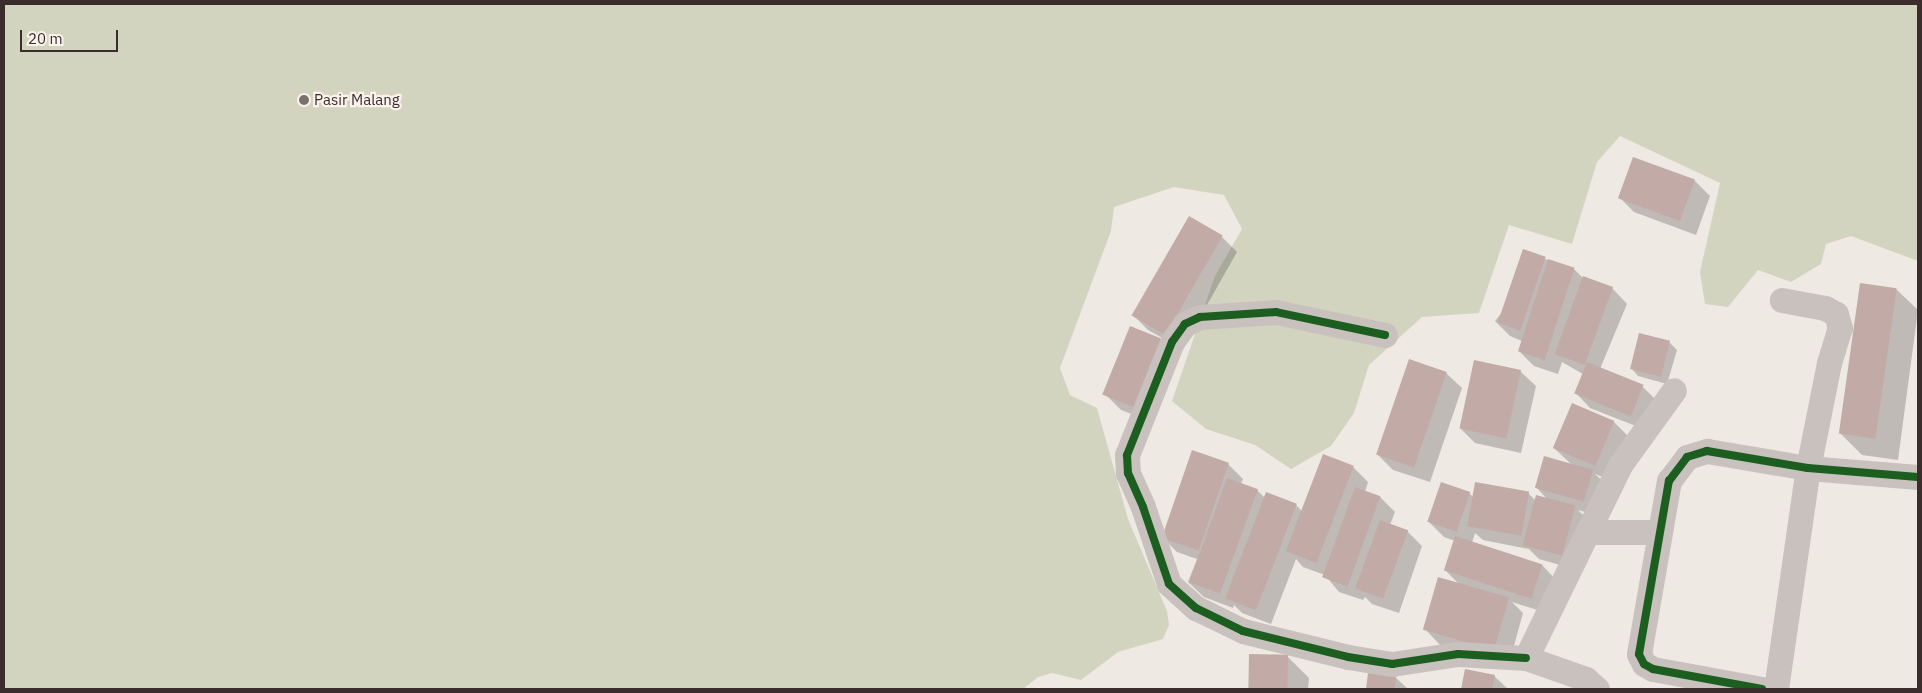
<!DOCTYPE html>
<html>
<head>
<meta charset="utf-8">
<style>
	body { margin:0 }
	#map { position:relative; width:1922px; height:693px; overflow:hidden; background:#efe9e4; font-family:"IBM Plex Sans",sans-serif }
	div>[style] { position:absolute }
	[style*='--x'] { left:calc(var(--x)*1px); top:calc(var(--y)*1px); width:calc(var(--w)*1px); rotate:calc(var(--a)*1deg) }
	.green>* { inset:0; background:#d3d4bf }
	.shadow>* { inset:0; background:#0003 }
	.building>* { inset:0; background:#c2aba6; transform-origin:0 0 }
	.street>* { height:25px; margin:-12.5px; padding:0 12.5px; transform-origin:12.5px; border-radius:12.5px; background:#c9c1bd }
	.cycleway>* { height:8px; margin:-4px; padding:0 4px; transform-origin:4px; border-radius:4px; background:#1b5e20 }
	.dots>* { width:14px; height:14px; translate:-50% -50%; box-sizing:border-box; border:2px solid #fbf2ed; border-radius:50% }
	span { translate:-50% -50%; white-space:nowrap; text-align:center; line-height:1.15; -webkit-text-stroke:4.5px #fbf2ed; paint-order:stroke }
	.poi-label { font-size:15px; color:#3a2d2b }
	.left { translate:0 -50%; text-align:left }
	.frame { position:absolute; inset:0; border:5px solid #3a2d2b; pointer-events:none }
	.scale { position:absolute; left:20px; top:30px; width:98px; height:22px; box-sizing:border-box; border:2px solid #3a2d2b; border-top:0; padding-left:6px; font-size:15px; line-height:18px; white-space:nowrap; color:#3a2d2b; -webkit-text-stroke:4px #fbf2ed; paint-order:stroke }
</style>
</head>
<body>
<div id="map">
	<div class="green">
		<div style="clip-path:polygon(4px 4px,1918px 4px,1918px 261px,1851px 236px,1826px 244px,1821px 264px,1791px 282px,1758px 270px,1728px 307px,1705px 304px,1700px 272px,1720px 183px,1620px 136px,1597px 162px,1572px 244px,1509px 225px,1479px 313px,1422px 317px,1369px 365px,1354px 413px,1331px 446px,1291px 469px,1255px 445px,1206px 429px,1172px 401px,1215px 276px,1242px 229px,1224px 195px,1174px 187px,1114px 207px,1111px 231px,1060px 368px,1070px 395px,1097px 408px,1128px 519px,1167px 611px,1169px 625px,1163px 639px,1118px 652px,1081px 680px,1052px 673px,1038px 677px,1023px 689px,4px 689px)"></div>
	</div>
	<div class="shadow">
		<div style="clip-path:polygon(1634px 158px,1695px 181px,1710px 196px,1696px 235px,1634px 212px,1619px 197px)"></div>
		<div style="clip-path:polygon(1222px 237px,1237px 252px,1182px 349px,1148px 330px,1133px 315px)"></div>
		<div style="clip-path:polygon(1545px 259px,1574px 269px,1584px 279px,1612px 288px,1627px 304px,1600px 369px,1642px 386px,1657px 401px,1646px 430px,1590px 408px,1575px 392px,1583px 374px,1562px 362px,1558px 374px,1534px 366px,1519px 351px,1522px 341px,1510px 336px,1495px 321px)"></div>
		<div style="clip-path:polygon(1896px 289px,1918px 310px,1898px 460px,1862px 455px,1840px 433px)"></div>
		<div style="clip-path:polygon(1131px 328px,1153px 422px,1121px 410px,1106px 395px)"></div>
		<div style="clip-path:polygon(1669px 342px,1677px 350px,1667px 384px,1638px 376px,1631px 368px)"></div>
		<div style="clip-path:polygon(1520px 371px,1536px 386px,1521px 453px,1475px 443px,1460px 428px)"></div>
		<div style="clip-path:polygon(1446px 373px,1462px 388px,1430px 482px,1393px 470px,1378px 455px)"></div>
		<div style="clip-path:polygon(1614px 422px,1629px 437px,1611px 480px,1595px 474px,1608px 486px,1599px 516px,1578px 510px,1590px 522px,1578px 570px,1539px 559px,1529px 549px,1483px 540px,1475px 533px,1472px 543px,1542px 565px,1557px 581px,1547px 613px,1512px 602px,1523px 613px,1509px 664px,1440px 645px,1425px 629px,1459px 584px,1445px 570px,1455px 541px,1444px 537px,1428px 521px,1469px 493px,1473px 497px,1528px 493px,1536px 501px,1548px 500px,1536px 487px,1572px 465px,1554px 448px)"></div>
		<div style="clip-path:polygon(1228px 464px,1243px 479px,1241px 484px,1257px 490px,1265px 498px,1296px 505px,1303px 512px,1353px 467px,1368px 482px,1365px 492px,1380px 497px,1395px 512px,1390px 525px,1407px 531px,1422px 546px,1399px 613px,1372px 604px,1365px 597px,1363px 600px,1339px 592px,1325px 575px,1303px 567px,1296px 559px,1271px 624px,1242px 613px,1234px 605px,1233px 608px,1204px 597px,1188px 582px,1197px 559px,1177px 552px,1162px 537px)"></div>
		<div style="clip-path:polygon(1250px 655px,1287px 656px,1309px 678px,1308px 689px,1249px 689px)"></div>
		<div style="clip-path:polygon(1466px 670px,1494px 676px,1508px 689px,1463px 689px)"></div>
		<div style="clip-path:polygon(1369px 675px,1395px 677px,1408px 689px,1368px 689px)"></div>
	</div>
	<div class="building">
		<div style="left:1633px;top:157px;width:66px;height:44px;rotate:20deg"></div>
		<div style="left:1189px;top:216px;width:39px;height:115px;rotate:30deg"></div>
		<div style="left:1523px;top:249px;width:24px;height:78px;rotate:19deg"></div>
		<div style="left:1548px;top:259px;width:28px;height:97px;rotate:18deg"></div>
		<div style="left:1583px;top:276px;width:32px;height:83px;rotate:20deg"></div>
		<div style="left:1860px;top:283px;width:37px;height:152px;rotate:8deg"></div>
		<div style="left:1130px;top:326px;width:35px;height:74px;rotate:22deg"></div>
		<div style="left:1639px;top:333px;width:32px;height:37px;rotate:14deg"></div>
		<div style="left:1409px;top:359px;width:40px;height:101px;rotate:19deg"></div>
		<div style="left:1474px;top:360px;width:48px;height:70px;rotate:12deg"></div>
		<div style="left:1587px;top:362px;width:61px;height:34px;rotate:22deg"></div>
		<div style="left:1572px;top:403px;width:46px;height:49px;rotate:23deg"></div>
		<div style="left:1192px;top:450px;width:39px;height:93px;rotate:19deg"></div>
		<div style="left:1323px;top:454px;width:33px;height:104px;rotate:21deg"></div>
		<div style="left:1544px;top:456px;width:51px;height:33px;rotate:16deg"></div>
		<div style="left:1227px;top:478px;width:33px;height:111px;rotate:20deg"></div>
		<div style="left:1441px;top:482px;width:31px;height:42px;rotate:19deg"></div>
		<div style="left:1475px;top:482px;width:55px;height:45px;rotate:10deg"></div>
		<div style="left:1355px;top:487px;width:27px;height:96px;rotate:20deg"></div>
		<div style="left:1266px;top:492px;width:33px;height:114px;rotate:21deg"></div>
		<div style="left:1536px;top:495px;width:41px;height:52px;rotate:15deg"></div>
		<div style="left:1380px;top:520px;width:30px;height:73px;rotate:20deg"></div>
		<div style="left:1455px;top:536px;width:92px;height:36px;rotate:18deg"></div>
		<div style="left:1438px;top:577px;width:74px;height:55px;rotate:16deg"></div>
		<div style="left:1249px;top:654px;width:39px;height:35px;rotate:1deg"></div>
		<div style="clip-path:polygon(1465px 669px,1495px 675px,1492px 689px,1461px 689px)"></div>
		<div style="clip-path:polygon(1368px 673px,1396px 676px,1395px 689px,1366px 689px)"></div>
	</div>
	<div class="street">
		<div style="--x:1385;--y:335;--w:111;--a:-168.1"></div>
		<div style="--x:1276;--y:312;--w:76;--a:176.2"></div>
		<div style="--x:1200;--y:317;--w:17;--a:155"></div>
		<div style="--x:1185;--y:324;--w:22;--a:126"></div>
		<div style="--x:1172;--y:342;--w:122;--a:111.7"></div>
		<div style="--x:1127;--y:455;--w:18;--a:87"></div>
		<div style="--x:1128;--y:473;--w:37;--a:66"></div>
		<div style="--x:1143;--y:507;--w:81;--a:71.3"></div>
		<div style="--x:1169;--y:584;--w:36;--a:42"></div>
		<div style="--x:1196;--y:608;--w:52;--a:26.1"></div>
		<div style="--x:1243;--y:631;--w:108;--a:13.9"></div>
		<div style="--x:1348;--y:657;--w:45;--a:9"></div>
		<div style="--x:1392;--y:664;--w:67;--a:-8.6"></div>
		<div style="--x:1458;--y:654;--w:68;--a:3.4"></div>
		<div style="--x:1588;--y:532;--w:71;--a:0"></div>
		<div style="--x:1597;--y:689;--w:15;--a:-138"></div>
		<div style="--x:1586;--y:679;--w:64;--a:-160.7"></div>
		<div style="--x:1526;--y:658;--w:215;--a:-64"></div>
		<div style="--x:1620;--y:465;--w:92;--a:-54.2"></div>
		<div style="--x:1762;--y:689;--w:111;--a:-169.6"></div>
		<div style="--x:1653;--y:669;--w:10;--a:-151"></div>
		<div style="--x:1644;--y:664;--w:11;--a:-117"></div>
		<div style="--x:1639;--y:654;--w:176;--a:-80.2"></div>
		<div style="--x:1669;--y:481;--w:30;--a:-53"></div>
		<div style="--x:1687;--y:457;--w:21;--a:-17"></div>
		<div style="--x:1707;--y:451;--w:102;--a:9.6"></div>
		<div style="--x:1808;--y:468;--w:110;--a:4.7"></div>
		<div style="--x:1776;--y:689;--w:223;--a:-81.8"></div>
		<div style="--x:1808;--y:468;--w:107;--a:-78.7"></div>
		<div style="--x:1829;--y:363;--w:37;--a:-73"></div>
		<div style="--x:1840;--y:328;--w:15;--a:-106"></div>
		<div style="--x:1836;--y:314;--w:13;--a:-151"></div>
		<div style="--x:1825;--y:308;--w:44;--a:-169.5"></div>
	</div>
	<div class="cycleway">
		<div style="--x:1385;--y:335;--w:111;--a:-168.1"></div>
		<div style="--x:1276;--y:312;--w:76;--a:176.2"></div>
		<div style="--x:1200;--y:317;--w:17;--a:155"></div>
		<div style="--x:1185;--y:324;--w:22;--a:126"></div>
		<div style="--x:1172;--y:342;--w:122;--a:111.7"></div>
		<div style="--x:1127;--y:455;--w:18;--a:87"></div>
		<div style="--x:1128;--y:473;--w:37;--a:66"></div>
		<div style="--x:1143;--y:507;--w:81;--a:71.3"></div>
		<div style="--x:1169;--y:584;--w:36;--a:42"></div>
		<div style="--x:1196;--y:608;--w:52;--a:26.1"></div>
		<div style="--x:1243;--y:631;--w:108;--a:13.9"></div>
		<div style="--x:1348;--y:657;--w:45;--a:9"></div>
		<div style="--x:1392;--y:664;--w:67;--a:-8.6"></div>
		<div style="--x:1458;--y:654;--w:68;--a:3.4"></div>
		<div style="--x:1762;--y:689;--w:111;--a:-169.6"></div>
		<div style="--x:1653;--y:669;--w:10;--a:-151"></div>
		<div style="--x:1644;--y:664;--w:11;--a:-117"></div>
		<div style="--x:1639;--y:654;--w:176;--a:-80.2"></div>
		<div style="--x:1669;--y:481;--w:30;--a:-53"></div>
		<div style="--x:1687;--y:457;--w:21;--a:-17"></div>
		<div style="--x:1707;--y:451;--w:102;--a:9.6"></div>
		<div style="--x:1808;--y:468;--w:110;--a:4.7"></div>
	</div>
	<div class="dots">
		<div style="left:304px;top:100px;background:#796f6c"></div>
	</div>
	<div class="poi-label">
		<span class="left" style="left:314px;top:100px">Pasir Malang</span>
	</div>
	<div class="frame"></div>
	<div class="scale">20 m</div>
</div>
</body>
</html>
